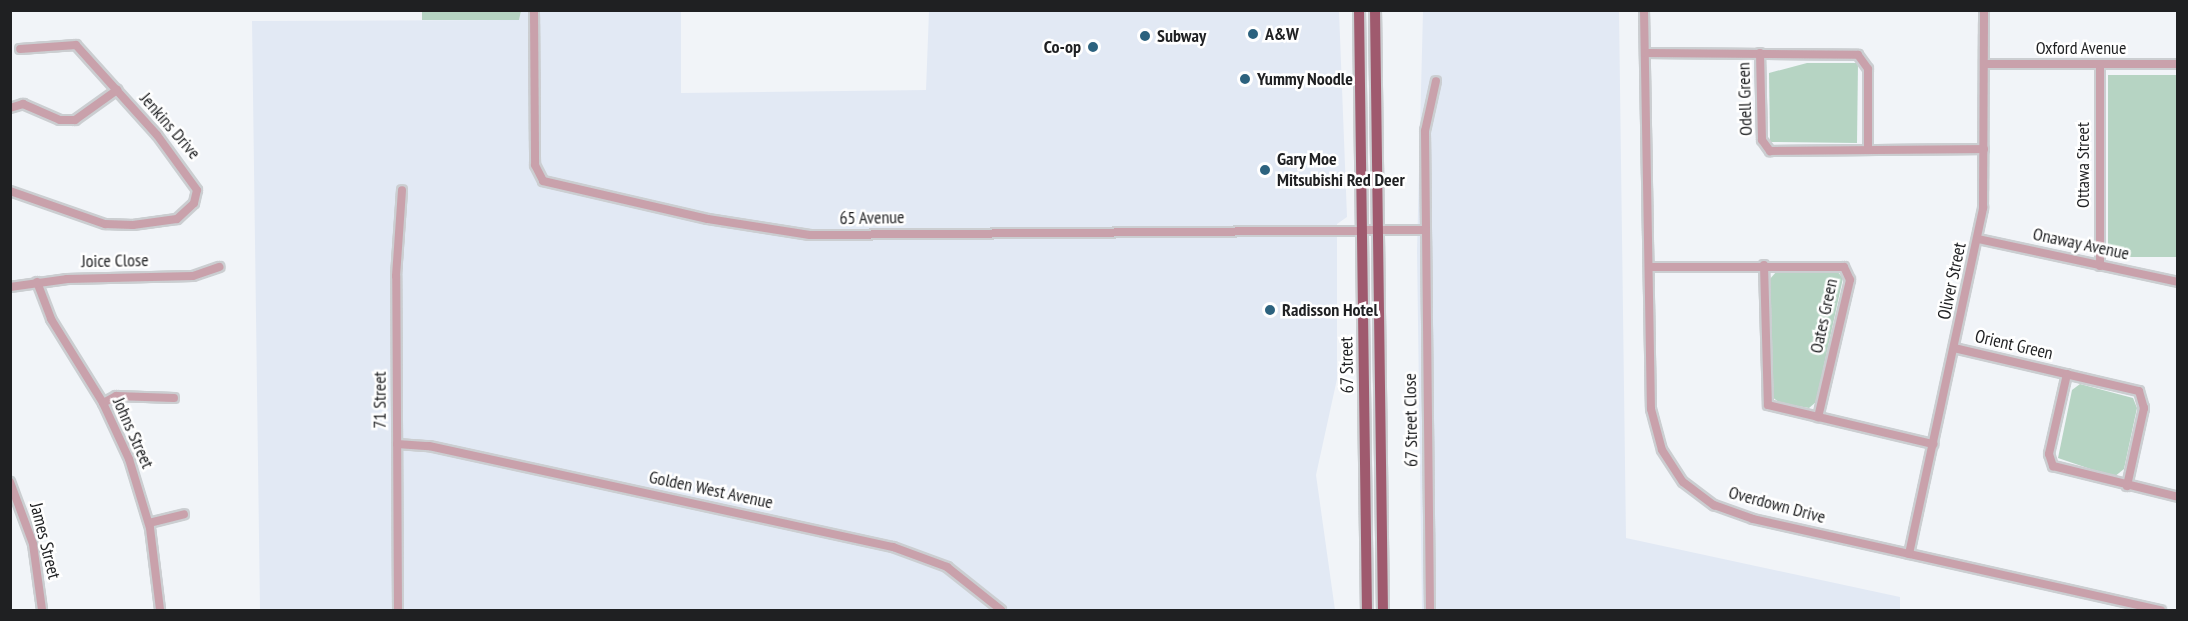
<!DOCTYPE html>
<html>
<head>
<meta charset="utf-8">
<style>
	body { margin:0 }
	#map { position:relative; width:2188px; height:621px; overflow:hidden; background:#f1f4f8; font-family:"PT Sans Narrow",sans-serif }
	div>[style] { position:absolute }
	[style*='--x'] { left:calc(var(--x)*1px); top:calc(var(--y)*1px); width:calc(var(--w)*1px); rotate:calc(var(--a)*1deg) }
	.built>* { inset:0; background:#e2e9f4 }
	.green>* { inset:0; background:#b6d4c3; transform-origin:0 0 }
	.roads { filter:drop-shadow(2px 0 #cbced1) drop-shadow(-2px 0 #cbced1) drop-shadow(0 2px #cbced1) drop-shadow(0 -2px #cbced1) }
	.minor>* { height:8px; margin:-4px; padding:0 4px; transform-origin:4px; border-radius:4px; background:#c9a1ab }
	.major>* { height:10px; margin:-5px; padding:0 5px; transform-origin:5px; border-radius:5px; background:#9f5a6e }
	.dots>* { width:16px; height:16px; translate:-50% -50%; box-sizing:border-box; border:3px solid #fff; border-radius:50% }
	span { translate:-50% -50%; white-space:nowrap; text-align:center; line-height:1.15; -webkit-text-stroke:5px #fff; paint-order:stroke }
	.poi-label { font-size:18px; color:#1f2022; font-weight:700 }
	.left { translate:0 -50%; text-align:left }
	.right { translate:-100% -50%; text-align:right }
	.street-label { font-size:18px; color:#1f2022 }
	.frame { position:absolute; inset:0; border:12px solid #1f2022; pointer-events:none }
</style>
</head>
<body>
<div id="map">
	<div class="built">
		<div style="clip-path:polygon(521px 11px,681px 11px,681px 93px,926px 90px,929px 11px,1339px 11px,1347px 217px,1337px 224px,1337px 379px,1316px 475px,1335px 610px,260px 610px,252px 21px,519px 20px)"></div>
		<div style="clip-path:polygon(1423px 11px,1619px 11px,1626px 538px,1900px 597px,1900px 610px,1422px 610px,1417px 251px)"></div>
	</div>
	<div class="green">
		<div style="clip-path:polygon(422px 11px,422px 10px,521px 11px,519px 20px,422px 20px)"></div>
		<div style="clip-path:polygon(1807px 63px,1858px 63px,1857px 143px,1770px 142px,1769px 73px)"></div>
		<div style="left:2108px;top:75px;width:69px;height:182px"></div>
		<div style="clip-path:polygon(1836px 270px,1843px 278px,1816px 402px,1809px 408px,1780px 403px,1772px 397px,1769px 280px,1777px 271px)"></div>
		<div style="clip-path:polygon(2080px 384px,2133px 398px,2137px 408px,2124px 469px,2114px 477px,2058px 458px,2072px 390px)"></div>
	</div>
	<div class="roads">
		<div class="minor">
			<div style="--x:534;--y:10;--w:155;--a:89.6"></div>
			<div style="--x:535;--y:165;--w:18;--a:63"></div>
			<div style="--x:543;--y:181;--w:169;--a:13"></div>
			<div style="--x:708;--y:219;--w:103;--a:8.9"></div>
			<div style="--x:810;--y:235;--w:616;--a:-0.47"></div>
			<div style="--x:1644;--y:10;--w:399;--a:89"></div>
			<div style="--x:1651;--y:409;--w:42;--a:75"></div>
			<div style="--x:1662;--y:450;--w:38;--a:57"></div>
			<div style="--x:1683;--y:482;--w:39;--a:37"></div>
			<div style="--x:1714;--y:505;--w:41;--a:19.7"></div>
			<div style="--x:1753;--y:519;--w:418;--a:12.6"></div>
			<div style="--x:1645;--y:53;--w:213;--a:0.5"></div>
			<div style="--x:1858;--y:55;--w:17;--a:54"></div>
			<div style="--x:1868;--y:69;--w:81;--a:90"></div>
			<div style="--x:1760;--y:53;--w:87;--a:88.7"></div>
			<div style="--x:1762;--y:140;--w:14;--a:54"></div>
			<div style="--x:1770;--y:151;--w:214;--a:-0.5"></div>
			<div style="--x:1984;--y:64;--w:194;--a:0"></div>
			<div style="--x:10;--y:108;--w:14;--a:-17"></div>
			<div style="--x:23;--y:104;--w:40;--a:23.4"></div>
			<div style="--x:60;--y:120;--w:15;--a:0"></div>
			<div style="--x:75;--y:120;--w:52;--a:-35.5"></div>
			<div style="--x:10;--y:191;--w:101;--a:19.2"></div>
			<div style="--x:105;--y:224;--w:28;--a:2"></div>
			<div style="--x:133;--y:225;--w:44;--a:-7.8"></div>
			<div style="--x:177;--y:219;--w:23;--a:-43"></div>
			<div style="--x:194;--y:203;--w:13;--a:-77"></div>
			<div style="--x:197;--y:190;--w:68;--a:-126"></div>
			<div style="--x:157;--y:135;--w:121;--a:-132"></div>
			<div style="--x:76;--y:45;--w:56;--a:175.9"></div>
			<div style="--x:1978;--y:239;--w:205;--a:12.1"></div>
			<div style="--x:1764;--y:265;--w:140;--a:88.4"></div>
			<div style="--x:1768;--y:405;--w:170;--a:13.3"></div>
			<div style="--x:2100;--y:266;--w:201;--a:-90"></div>
			<div style="--x:1649;--y:267;--w:195;--a:0"></div>
			<div style="--x:1844;--y:267;--w:14;--a:65"></div>
			<div style="--x:1850;--y:280;--w:141;--a:103.1"></div>
			<div style="--x:37;--y:282;--w:40;--a:69"></div>
			<div style="--x:51;--y:319;--w:99;--a:58.2"></div>
			<div style="--x:103;--y:403;--w:62;--a:65.1"></div>
			<div style="--x:129;--y:459;--w:72;--a:73.1"></div>
			<div style="--x:150;--y:528;--w:83;--a:83"></div>
			<div style="--x:10;--y:287;--w:58;--a:-8"></div>
			<div style="--x:67;--y:279;--w:126;--a:-1.4"></div>
			<div style="--x:193;--y:276;--w:28;--a:-19"></div>
			<div style="--x:1954;--y:348;--w:190;--a:13.1"></div>
			<div style="--x:2139;--y:391;--w:18;--a:74"></div>
			<div style="--x:2144;--y:408;--w:80;--a:102.3"></div>
			<div style="--x:2067;--y:374;--w:82;--a:102.7"></div>
			<div style="--x:2049;--y:454;--w:13;--a:72"></div>
			<div style="--x:2053;--y:466;--w:129;--a:13.9"></div>
			<div style="--x:103;--y:403;--w:15;--a:-28"></div>
			<div style="--x:116;--y:396;--w:58;--a:2"></div>
			<div style="--x:397;--y:444;--w:32;--a:4"></div>
			<div style="--x:429;--y:446;--w:475;--a:12.3"></div>
			<div style="--x:893;--y:547;--w:58;--a:20.3"></div>
			<div style="--x:947;--y:567;--w:69;--a:38.5"></div>
			<div style="--x:10;--y:482;--w:66;--a:69.6"></div>
			<div style="--x:33;--y:544;--w:67;--a:82.2"></div>
			<div style="--x:149;--y:523;--w:36;--a:-14"></div>
			<div style="--x:1909;--y:554;--w:354;--a:-77.9"></div>
			<div style="--x:1983;--y:208;--w:198;--a:-89.7"></div>
			<div style="--x:398;--y:610;--w:334;--a:-90.3"></div>
			<div style="--x:396;--y:276;--w:86;--a:-86"></div>
			<div style="--x:1430;--y:610;--w:479;--a:-90.6"></div>
			<div style="--x:1425;--y:131;--w:51;--a:-77.6"></div>
		</div>
		<div class="major">
			<div style="--x:1359;--y:10;--w:600;--a:89.24"></div>
			<div style="--x:1375;--y:10;--w:600;--a:89.24"></div>
		</div>
	</div>
	<div class="dots">
		<div style="left:1253px;top:34px;background:#2c627e"></div>
		<div style="left:1145px;top:36px;background:#2c627e"></div>
		<div style="left:1093px;top:47px;background:#2c627e"></div>
		<div style="left:1245px;top:79px;background:#2c627e"></div>
		<div style="left:1265px;top:170px;background:#2c627e"></div>
		<div style="left:1270px;top:310px;background:#2c627e"></div>
	</div>
	<div class="poi-label">
		<span class="left" style="left:1265px;top:34px">A&amp;W</span>
		<span class="left" style="left:1157px;top:36px">Subway</span>
		<span class="right" style="left:1081px;top:47px">Co-op</span>
		<span class="left" style="left:1257px;top:79px">Yummy Noodle</span>
		<span class="left" style="left:1277px;top:170px">Gary Moe<br>Mitsubishi Red Deer</span>
		<span class="left" style="left:1282px;top:310px">Radisson Hotel</span>
	</div>
	<div class="street-label">
		<span style="left:2081px;top:48px">Oxford Avenue</span>
		<span style="left:1745px;top:99px;rotate:-92deg">Odell Green</span>
		<span style="left:170px;top:126px;rotate:49deg">Jenkins Drive</span>
		<span style="left:2083px;top:165px;rotate:-90deg">Ottawa Street</span>
		<span style="left:872px;top:218px;rotate:-1deg">65 Avenue</span>
		<span style="left:2081px;top:244px;rotate:12deg">Onaway Avenue</span>
		<span style="left:115px;top:261px;rotate:-1deg">Joice Close</span>
		<span style="left:1952px;top:281px;rotate:-78deg">Oliver Street</span>
		<span style="left:1824px;top:316px;rotate:-78deg">Oates Green</span>
		<span style="left:2014px;top:345px;rotate:13deg">Orient Green</span>
		<span style="left:1347px;top:365px;rotate:-91deg">67 Street</span>
		<span style="left:380px;top:400px;rotate:-90deg">71 Street</span>
		<span style="left:1411px;top:420px;rotate:-91deg">67 Street Close</span>
		<span style="left:133px;top:433px;rotate:66deg">Johns Street</span>
		<span style="left:711px;top:490px;rotate:12deg">Golden West Avenue</span>
		<span style="left:1777px;top:505px;rotate:15deg">Overdown Drive</span>
		<span style="left:45px;top:541px;rotate:76deg">James Street</span>
	</div>
	<div class="frame"></div>
</div>
</body>
</html>
